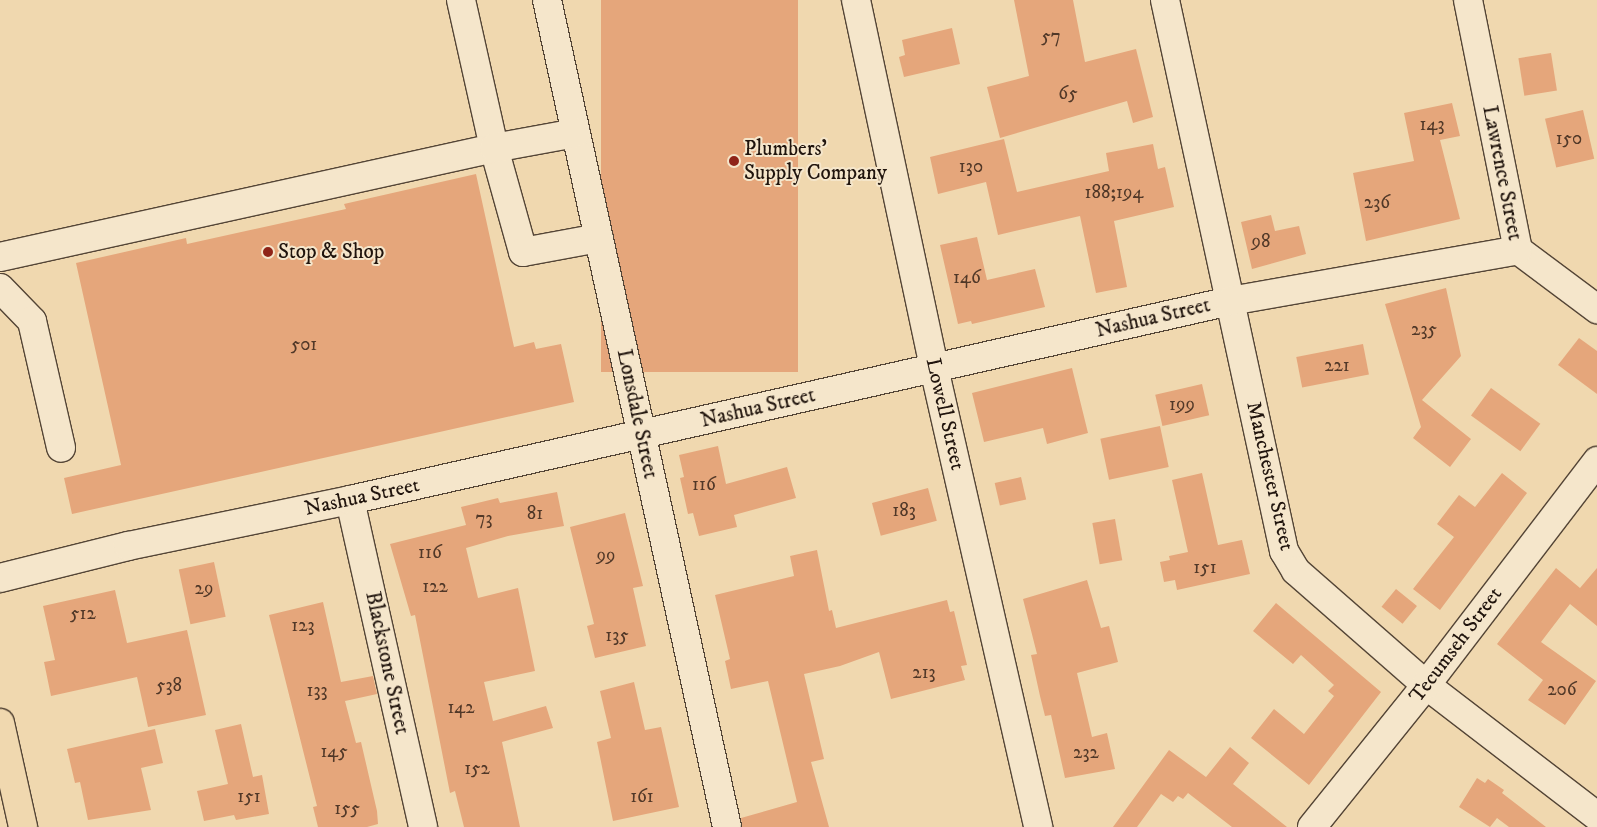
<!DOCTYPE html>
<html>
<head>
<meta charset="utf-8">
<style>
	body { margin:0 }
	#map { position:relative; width:1597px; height:827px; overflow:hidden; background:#f0d8af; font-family:"IM FELL DW Pica",serif }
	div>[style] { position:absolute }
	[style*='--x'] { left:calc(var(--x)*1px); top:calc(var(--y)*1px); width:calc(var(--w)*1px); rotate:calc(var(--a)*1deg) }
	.building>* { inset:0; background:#e5a67b; transform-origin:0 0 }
	.roads { filter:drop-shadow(1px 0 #544536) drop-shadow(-1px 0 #544536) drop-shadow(0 1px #544536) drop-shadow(0 -1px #544536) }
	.minor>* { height:28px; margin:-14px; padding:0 14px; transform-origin:14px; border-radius:14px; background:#f5e6cb }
	.major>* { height:28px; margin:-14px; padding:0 14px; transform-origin:14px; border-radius:14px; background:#f0d8af }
	.dots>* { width:14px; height:14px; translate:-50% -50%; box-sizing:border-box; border:2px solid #f5e6cb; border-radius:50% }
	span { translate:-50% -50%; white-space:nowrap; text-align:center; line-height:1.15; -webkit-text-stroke:4px #f5e6cb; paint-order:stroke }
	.number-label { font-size:19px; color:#513828 }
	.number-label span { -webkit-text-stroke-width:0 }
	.poi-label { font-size:21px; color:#20140d }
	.left { translate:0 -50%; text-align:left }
	.street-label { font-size:21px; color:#20140d }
</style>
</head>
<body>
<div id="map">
	<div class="building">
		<div style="left:601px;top:0;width:197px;height:372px"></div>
		<div style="clip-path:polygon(1014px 0,1073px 0,1085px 62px,1136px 49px,1153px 117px,1133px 123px,1127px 101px,1000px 138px,987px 87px,1029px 76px)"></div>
		<div style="clip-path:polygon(952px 28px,960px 64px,904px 77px,899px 57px,905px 55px,902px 40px)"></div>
		<div style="left:1551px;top:53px;width:38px;height:33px;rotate:81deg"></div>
		<div style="clip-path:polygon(1452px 103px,1460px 136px,1440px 140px,1460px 219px,1366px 241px,1353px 173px,1414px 161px,1404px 113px)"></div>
		<div style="left:1583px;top:110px;width:50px;height:39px;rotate:77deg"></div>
		<div style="clip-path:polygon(1004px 139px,1017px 192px,1109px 171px,1106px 153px,1153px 144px,1158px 169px,1165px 167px,1174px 207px,1114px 221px,1127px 287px,1096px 293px,1080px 216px,998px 235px,986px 182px,938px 194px,930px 157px)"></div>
		<div style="clip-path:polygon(476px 174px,514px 347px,534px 342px,536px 349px,561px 344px,574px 402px,72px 514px,64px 478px,121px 465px,76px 263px,186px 238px,187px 244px,346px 209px,344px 204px)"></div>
		<div style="clip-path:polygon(1271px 215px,1275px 231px,1299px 226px,1306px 254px,1252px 269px,1241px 222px)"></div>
		<div style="clip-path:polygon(977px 237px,987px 280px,1035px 269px,1045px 307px,972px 324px,971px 321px,958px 324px,940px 245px)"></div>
		<div style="clip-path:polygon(1446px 288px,1461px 356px,1422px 400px,1471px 439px,1450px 467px,1413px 438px,1421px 427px,1385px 304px)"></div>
		<div style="clip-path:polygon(1579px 338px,1597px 351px,1597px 394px,1558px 365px)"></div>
		<div style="left:1363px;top:344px;width:31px;height:68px;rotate:79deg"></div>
		<div style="clip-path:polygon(1072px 368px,1088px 433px,1047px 444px,1043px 428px,984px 442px,972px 393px)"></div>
		<div style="left:1202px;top:384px;width:32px;height:48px;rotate:77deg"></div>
		<div style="left:1491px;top:388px;width:61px;height:34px;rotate:36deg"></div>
		<div style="left:1160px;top:426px;width:42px;height:61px;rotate:78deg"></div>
		<div style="clip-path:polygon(718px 446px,726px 484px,787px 467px,796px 498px,734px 515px,737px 527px,699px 536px,693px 513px,688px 514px,680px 478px,684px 477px,679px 455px)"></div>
		<div style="clip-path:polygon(1202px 473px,1218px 545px,1242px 540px,1250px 574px,1177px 590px,1175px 580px,1164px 582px,1160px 562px,1170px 560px,1169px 556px,1188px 552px,1172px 480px)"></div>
		<div style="clip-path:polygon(1502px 473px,1527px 493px,1440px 610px,1413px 589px,1454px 537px,1437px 524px,1459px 495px,1475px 507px)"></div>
		<div style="left:1021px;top:477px;width:23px;height:27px;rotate:77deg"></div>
		<div style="left:928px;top:488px;width:34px;height:58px;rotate:75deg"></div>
		<div style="clip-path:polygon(557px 492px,564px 526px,508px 536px,466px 548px,478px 598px,518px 588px,535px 671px,484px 682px,493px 721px,546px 706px,553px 728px,502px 742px,520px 827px,464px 827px,455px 791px,450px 793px,415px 615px,411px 616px,390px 544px,466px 525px,461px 507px,498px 498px,500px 503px)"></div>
		<div style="clip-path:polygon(625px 513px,643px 586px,633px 588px,646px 646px,595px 658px,587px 626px,594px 624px,570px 527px)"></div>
		<div style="left:1115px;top:519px;width:42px;height:23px;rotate:80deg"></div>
		<div style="clip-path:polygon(817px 550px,829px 611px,832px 610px,836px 628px,947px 600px,950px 612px,954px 611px,967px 665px,961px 666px,965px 680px,891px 699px,879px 652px,840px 666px,804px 674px,824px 759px,811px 762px,829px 827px,742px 827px,741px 818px,797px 802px,768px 681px,731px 689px,725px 661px,730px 659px,715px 595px,794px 576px,790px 556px)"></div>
		<div style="left:214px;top:562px;width:56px;height:36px;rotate:78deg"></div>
		<div style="clip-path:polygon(1556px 568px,1580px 588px,1597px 568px,1597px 626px,1570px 604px,1541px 642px,1596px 681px,1565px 725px,1528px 700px,1543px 680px,1497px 644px)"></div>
		<div style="clip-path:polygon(1087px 580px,1101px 628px,1109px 626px,1118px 662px,1077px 673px,1092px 737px,1107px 733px,1115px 769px,1065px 778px,1051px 715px,1045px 716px,1040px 696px,1031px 655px,1037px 654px,1023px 599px)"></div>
		<div style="left:1396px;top:589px;width:27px;height:23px;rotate:39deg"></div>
		<div style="clip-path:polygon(115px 590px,127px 643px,187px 630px,206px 715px,148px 727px,137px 677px,51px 696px,44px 662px,55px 660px,43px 606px)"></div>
		<div style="clip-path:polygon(323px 602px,341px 682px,373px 676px,377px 694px,345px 701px,356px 743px,361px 742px,377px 811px,378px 824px,367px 827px,318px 827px,313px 807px,317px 806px,269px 615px)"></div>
		<div style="clip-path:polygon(1276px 603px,1381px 692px,1309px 785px,1251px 738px,1274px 709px,1304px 734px,1334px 696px,1328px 691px,1334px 685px,1301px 655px,1293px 664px,1253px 631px)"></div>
		<div style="clip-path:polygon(634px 682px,645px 730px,661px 727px,679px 807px,613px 821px,597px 742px,611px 738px,600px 691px)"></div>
		<div style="clip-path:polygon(241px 724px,253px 777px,262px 775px,269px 814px,236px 820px,234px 815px,204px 821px,197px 791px,228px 784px,215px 730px)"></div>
		<div style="clip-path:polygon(155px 729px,163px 763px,141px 768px,151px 810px,88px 820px,80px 782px,75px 783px,67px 749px)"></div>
		<div style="clip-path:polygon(1230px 747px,1249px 763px,1233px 784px,1287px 827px,1232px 827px,1188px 793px,1183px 799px,1178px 796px,1173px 802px,1161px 794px,1137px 827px,1113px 827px,1169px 750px,1206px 777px)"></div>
		<div style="clip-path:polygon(1477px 778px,1485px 783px,1488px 779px,1504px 790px,1502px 793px,1546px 827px,1509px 827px,1497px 818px,1490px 827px,1459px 807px)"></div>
	</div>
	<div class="roads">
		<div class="minor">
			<div style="--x:461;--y:0;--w:152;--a:77.4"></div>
			<div style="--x:494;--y:148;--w:108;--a:74.4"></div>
			<div style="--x:523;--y:252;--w:77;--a:-10.4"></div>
			<div style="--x:547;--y:0;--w:846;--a:77.72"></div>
			<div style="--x:856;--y:0;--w:376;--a:78"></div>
			<div style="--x:934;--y:368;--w:471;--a:77.2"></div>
			<div style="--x:1165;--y:0;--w:564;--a:77.81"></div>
			<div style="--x:1284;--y:551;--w:23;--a:59"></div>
			<div style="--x:1296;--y:571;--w:173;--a:41.2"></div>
			<div style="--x:1426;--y:685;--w:215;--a:37.5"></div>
			<div style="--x:1468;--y:0;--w:255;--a:78.7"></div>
			<div style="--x:1518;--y:250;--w:99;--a:36.8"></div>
			<div style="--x:0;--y:257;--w:506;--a:-12.44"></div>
			<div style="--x:494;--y:148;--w:83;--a:-10.4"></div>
			<div style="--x:0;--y:288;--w:46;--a:45.9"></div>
			<div style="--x:32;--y:321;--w:130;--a:77.1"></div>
			<div style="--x:350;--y:500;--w:335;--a:77.4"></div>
			<div style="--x:0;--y:578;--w:132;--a:-14"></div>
			<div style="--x:128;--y:546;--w:227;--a:-11.7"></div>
			<div style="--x:350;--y:500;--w:902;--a:-12.74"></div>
			<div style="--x:1230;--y:301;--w:292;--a:-10"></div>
			<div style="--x:1312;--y:827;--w:182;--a:-51.2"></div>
			<div style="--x:1426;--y:685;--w:282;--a:-52.6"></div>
		</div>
		<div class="major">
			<div style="--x:0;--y:723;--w:107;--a:77.5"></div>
		</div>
	</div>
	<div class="dots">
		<div style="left:734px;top:161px;background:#8f2418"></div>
		<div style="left:268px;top:252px;background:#8f2418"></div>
	</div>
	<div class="number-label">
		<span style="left:1051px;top:37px">57</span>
		<span style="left:1068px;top:94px">65</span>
		<span style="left:1432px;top:125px">143</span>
		<span style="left:1569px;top:139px">150</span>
		<span style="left:971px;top:167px">130</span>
		<span style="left:1114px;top:193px">188;194</span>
		<span style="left:1377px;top:203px">236</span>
		<span style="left:1261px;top:242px">98</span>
		<span style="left:967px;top:278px">146</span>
		<span style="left:1424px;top:330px">235</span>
		<span style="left:304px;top:345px">501</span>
		<span style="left:1337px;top:366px">221</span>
		<span style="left:1182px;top:405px">199</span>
		<span style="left:704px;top:485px">116</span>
		<span style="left:904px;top:511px">183</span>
		<span style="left:535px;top:514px">81</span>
		<span style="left:484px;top:519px">73</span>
		<span style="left:430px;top:553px">116</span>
		<span style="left:606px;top:556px">99</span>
		<span style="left:1205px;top:568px">151</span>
		<span style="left:435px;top:587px">122</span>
		<span style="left:204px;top:589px">29</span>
		<span style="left:83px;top:614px">512</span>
		<span style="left:303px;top:626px">123</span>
		<span style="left:617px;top:636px">135</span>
		<span style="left:924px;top:673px">213</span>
		<span style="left:169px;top:686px">538</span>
		<span style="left:1562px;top:690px">206</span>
		<span style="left:317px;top:691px">133</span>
		<span style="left:461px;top:708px">142</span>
		<span style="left:334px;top:752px">145</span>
		<span style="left:1086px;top:753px">232</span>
		<span style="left:477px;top:769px">152</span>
		<span style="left:249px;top:797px">151</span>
		<span style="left:642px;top:797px">161</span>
		<span style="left:347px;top:809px">155</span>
	</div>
	<div class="poi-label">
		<span class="left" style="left:744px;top:161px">Plumbers'<br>Supply Company</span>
		<span class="left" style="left:278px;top:252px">Stop &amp; Shop</span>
	</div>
	<div class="street-label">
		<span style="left:1502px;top:173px;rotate:79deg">Lawrence Street</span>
		<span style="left:1153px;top:318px;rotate:-13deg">Nashua Street</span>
		<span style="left:758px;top:408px;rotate:-13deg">Nashua Street</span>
		<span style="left:637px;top:414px;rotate:78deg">Lonsdale Street</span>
		<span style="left:945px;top:414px;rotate:77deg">Lowell Street</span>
		<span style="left:1270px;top:476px;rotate:77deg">Manchester Street</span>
		<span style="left:362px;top:497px;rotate:-12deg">Nashua Street</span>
		<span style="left:1456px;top:645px;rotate:-53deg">Tecumseh Street</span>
		<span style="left:387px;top:663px;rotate:78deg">Blackstone Street</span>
	</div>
</div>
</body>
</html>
